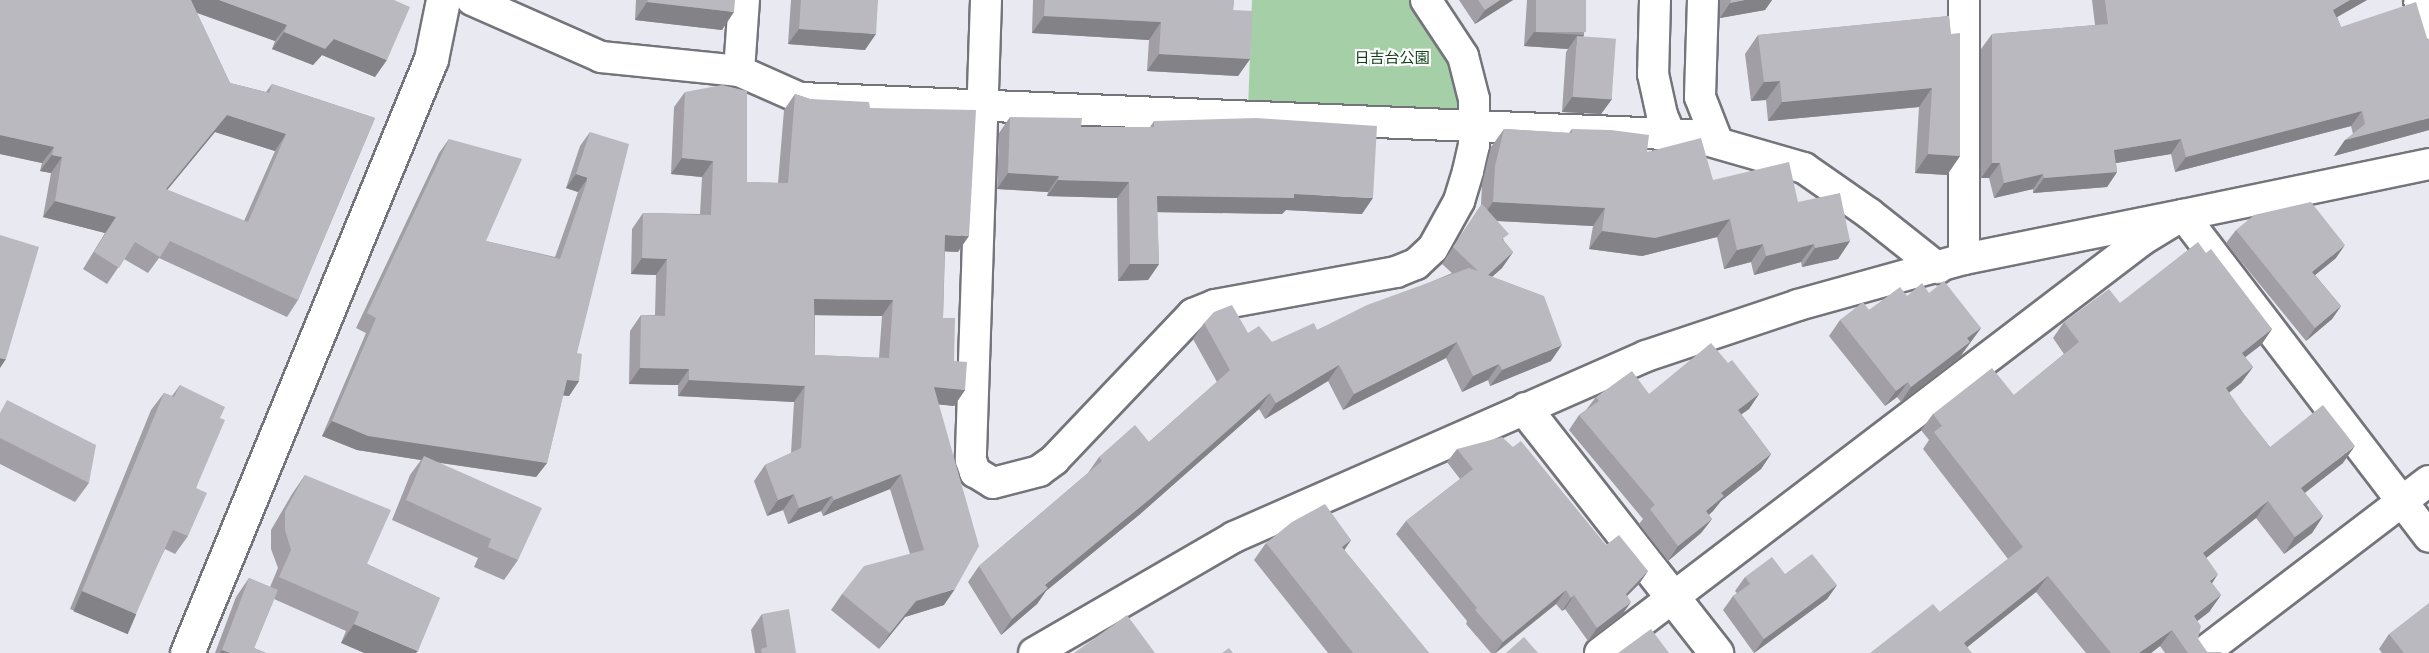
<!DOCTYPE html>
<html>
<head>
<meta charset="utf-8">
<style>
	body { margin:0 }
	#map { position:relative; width:2429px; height:653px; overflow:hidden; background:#e9e9f1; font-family:Commissioner,"Noto Sans JP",sans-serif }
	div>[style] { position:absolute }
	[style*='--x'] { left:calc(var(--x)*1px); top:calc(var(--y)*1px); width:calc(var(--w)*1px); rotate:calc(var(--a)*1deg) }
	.green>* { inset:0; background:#a5d0a7 }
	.roads { filter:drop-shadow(2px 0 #74747b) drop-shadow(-2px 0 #74747b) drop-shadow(0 2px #74747b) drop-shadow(0 -2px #74747b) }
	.street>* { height:30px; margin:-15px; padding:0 15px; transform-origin:15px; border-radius:15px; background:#fff }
	.secondary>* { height:33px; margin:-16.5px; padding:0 16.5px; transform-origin:16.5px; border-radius:16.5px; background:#fff }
	.wall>* { inset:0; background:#a19fa5 }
	.shaded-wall>* { inset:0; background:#838286; transform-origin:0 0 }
	.building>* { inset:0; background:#bbb9c0; transform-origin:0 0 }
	span { translate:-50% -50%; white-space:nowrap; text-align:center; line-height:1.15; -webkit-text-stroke:4.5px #fff; paint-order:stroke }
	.park-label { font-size:15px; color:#104018 }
</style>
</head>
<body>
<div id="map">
	<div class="green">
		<div style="clip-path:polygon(1252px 0,1419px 0,1443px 31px,1469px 119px,1248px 109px)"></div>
	</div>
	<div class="roads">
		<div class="street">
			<div style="--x:472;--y:0;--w:141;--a:23.8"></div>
			<div style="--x:601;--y:57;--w:139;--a:5.8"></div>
			<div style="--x:739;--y:71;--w:67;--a:23.9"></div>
			<div style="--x:800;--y:98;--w:890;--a:2.38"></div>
			<div style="--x:1689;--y:135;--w:120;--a:16"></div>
			<div style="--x:1804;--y:168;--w:80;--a:34.9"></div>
			<div style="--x:1870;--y:214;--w:87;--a:38.5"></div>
			<div style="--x:986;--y:0;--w:460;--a:91.9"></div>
			<div style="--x:971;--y:460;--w:13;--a:72"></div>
			<div style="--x:975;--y:472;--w:21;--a:31"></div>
			<div style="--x:993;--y:483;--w:48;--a:-14.6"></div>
			<div style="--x:1039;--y:471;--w:19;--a:-36"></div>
			<div style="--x:1054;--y:460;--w:202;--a:-46.4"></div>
			<div style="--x:1193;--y:314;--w:24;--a:-22"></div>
			<div style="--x:1215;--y:305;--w:184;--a:-10.3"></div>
			<div style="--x:1396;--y:272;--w:22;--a:-22"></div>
			<div style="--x:1416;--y:264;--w:23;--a:-43"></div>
			<div style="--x:1433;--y:248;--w:54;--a:-61"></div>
			<div style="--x:1459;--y:201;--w:31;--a:-73"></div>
			<div style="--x:1468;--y:171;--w:27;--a:-77"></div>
			<div style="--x:1474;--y:145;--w:46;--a:-90"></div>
			<div style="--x:1474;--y:99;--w:44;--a:-104.3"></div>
			<div style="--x:1463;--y:56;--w:67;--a:-123.5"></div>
			<div style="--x:1655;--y:0;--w:74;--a:91.5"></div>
			<div style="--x:1653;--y:74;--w:42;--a:77.6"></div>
			<div style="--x:1662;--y:115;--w:21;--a:67"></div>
			<div style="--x:1703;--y:0;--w:97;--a:91.8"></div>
			<div style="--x:1700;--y:97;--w:49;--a:68.6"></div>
			<div style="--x:1964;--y:0;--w:259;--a:90"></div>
			<div style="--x:2419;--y:0;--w:43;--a:76.6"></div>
			<div style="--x:739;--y:71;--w:71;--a:-86"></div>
			<div style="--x:1034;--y:653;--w:231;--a:-30.1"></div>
			<div style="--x:1234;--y:537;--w:450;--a:-23.7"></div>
			<div style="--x:1646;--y:356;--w:160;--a:-18.5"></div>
			<div style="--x:1798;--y:305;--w:172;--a:-15.5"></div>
			<div style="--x:1964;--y:259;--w:223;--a:-11.4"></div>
			<div style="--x:2183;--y:215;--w:405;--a:52.6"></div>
			<div style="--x:1600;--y:653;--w:681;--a:-37.31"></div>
			<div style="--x:2142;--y:240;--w:48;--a:-31.4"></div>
			<div style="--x:2183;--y:215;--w:251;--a:-11.7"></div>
			<div style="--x:2203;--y:653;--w:284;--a:-37.3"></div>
		</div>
		<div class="secondary">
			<div style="--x:1525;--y:409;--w:310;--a:51.9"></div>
			<div style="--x:187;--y:653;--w:642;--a:-67.67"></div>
			<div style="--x:431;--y:59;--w:60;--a:-78.5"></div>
		</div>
	</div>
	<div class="wall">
		<div style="clip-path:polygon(evenodd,0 0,394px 0,375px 77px,322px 55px,313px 65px,272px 49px,275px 41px,197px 13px,230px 83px,266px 92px,272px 84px,375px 118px,298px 300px,287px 317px,159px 258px,148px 273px,124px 259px,107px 284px,83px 269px,105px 233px,43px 217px,51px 173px,40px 171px,42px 163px,0 154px,0 0,215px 132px,275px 151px,244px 221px,167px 190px,215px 132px)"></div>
		<div style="clip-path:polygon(636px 0,735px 0,722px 30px,635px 20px)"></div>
		<div style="clip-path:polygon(791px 0,878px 0,865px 50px,788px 44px)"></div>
		<div style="clip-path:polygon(1033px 0,1234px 0,1233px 10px,1250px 59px,1238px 76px,1147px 71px,1149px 40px,1032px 33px)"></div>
		<div style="clip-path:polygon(1459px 0,1513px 0,1475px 24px)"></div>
		<div style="clip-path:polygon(1527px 0,1586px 0,1584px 35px,1583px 37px,1612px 99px,1601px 114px,1562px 112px,1566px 52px,1568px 49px,1524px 46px)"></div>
		<div style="clip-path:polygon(1720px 0,1772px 0,1765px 10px,1720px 18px)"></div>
		<div style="clip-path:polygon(2092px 0,2367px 0,2337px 17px,2341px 27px,2429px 130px,2334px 156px,2345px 140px,2353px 134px,2351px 126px,2175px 172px,2171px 154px,2116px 163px,2117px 172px,2107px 187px,2033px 193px,2033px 189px,1994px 198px,1989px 178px,1981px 178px,1981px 49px,1992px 34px,2095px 25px)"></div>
		<div style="clip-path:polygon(1949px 16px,1960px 156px,1947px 175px,1915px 173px,1919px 107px,1768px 121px,1766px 100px,1751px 101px,1745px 54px,1758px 35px)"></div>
		<div style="clip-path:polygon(evenodd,685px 92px,747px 182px,778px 183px,784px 110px,795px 94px,810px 99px,870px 108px,958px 252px,945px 251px,943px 318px,954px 361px,965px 390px,954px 406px,939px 404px,944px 605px,905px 617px,879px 649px,831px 610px,842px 594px,910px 554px,890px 489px,823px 516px,821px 511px,788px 524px,783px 510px,767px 516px,754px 481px,765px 465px,791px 453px,794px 402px,678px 396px,678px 385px,629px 384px,630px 331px,641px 315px,655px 315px,656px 275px,631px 274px,632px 229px,643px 213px,700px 214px,702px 177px,671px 174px,674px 107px,685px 92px,815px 315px,882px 316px,879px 358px,815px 355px,815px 315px)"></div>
		<div style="clip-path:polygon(1010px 117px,1081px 127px,1150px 127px,1154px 121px,1362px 214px,1286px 210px,1282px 214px,1157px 212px,1159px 264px,1148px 280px,1118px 281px,1117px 198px,1047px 196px,1048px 192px,997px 189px,999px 133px)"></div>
		<div style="clip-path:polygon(1504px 129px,1569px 133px,1572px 129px,1647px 152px,1713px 180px,1798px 202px,1850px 241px,1838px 259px,1802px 267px,1801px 262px,1754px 275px,1751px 262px,1724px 269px,1717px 237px,1642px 256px,1589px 249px,1593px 226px,1497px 221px,1504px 241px,1513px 252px,1502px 268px,1492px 277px,1551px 361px,1490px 386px,1488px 380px,1462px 392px,1446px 358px,1343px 410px,1328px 381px,1265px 419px,1259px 409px,1139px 515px,1046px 591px,1037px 604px,1001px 635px,968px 582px,979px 566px,1088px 473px,1099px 457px,1149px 442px,1217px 382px,1193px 339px,1204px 323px,1248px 333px,1272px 342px,1317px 330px,1452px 273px,1442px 264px,1481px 205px,1482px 184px,1491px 147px)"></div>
		<div style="clip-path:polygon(590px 132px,577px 353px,579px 381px,569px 396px,563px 395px,547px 463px,536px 477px,440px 463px,518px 560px,504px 580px,474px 567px,478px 558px,392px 520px,410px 475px,421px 460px,357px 450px,322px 436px,366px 333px,356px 328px,439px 153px,449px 139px,486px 241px,555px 257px,578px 192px,566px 188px,580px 146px)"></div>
		<div style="clip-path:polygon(2236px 230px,2336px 258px,2315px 275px,2341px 306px,2332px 319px,2306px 341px,2226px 243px)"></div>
		<div style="clip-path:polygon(2206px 253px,2272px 329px,2261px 345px,2245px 357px,2253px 367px,2241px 383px,2229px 393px,2243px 413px,2270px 447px,2343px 463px,2305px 493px,2323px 516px,2312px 533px,2284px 554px,2256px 518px,2206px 558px,2212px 583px,2221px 595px,2209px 612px,2197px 621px,2198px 639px,2207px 652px,2222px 653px,2165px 653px,2160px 646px,2151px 653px,2086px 653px,2036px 592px,1967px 647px,1940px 612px,2008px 559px,1923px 449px,1929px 440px,1921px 430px,1933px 414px,2014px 395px,2064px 354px,2053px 338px,2064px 322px,2120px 303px)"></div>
		<div style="clip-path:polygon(1929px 293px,1981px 328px,1959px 358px,1901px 402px,1897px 397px,1885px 406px,1829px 336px,1840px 320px,1907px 296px)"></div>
		<div style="clip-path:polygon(1728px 363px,1759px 394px,1749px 409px,1741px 414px,1771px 454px,1761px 469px,1721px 501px,1713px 511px,1709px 515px,1712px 519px,1701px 533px,1668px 561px,1639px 524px,1643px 519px,1569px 430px,1579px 415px,1586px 410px,1596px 397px,1649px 394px)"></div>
		<div style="clip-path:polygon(180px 385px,220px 418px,196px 488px,188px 536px,175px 554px,165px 549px,124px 632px,70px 609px,151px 410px,164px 393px,172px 396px)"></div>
		<div style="clip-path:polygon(0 413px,89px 483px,75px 502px,0 464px)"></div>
		<div style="clip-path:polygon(1457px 449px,1606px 545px,1648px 571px,1639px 584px,1627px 596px,1622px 615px,1588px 641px,1565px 609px,1562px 611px,1556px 604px,1496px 653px,1491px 653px,1466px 624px,1467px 621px,1396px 534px,1406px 521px,1460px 479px,1447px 462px)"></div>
		<div style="clip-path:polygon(305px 475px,367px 564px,440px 598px,341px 643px,346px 631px,274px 599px,254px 648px,266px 653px,215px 653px,236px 597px,249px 578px,270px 587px,278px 568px,271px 549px,271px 530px,292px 494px)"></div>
		<div style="clip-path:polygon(1351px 540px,1344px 550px,1429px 653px,1328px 653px,1254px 560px,1266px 543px)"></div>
		<div style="clip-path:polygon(1745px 577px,1837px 585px,1827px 599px,1754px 653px,1723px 610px,1733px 596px,1737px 593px,1735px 591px)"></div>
		<div style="clip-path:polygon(762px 614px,796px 653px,755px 653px,751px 630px)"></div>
		<div style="clip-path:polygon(2389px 634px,2429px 653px,2382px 653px,2379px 649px)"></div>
	</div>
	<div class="shaded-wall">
		<div style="clip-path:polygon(176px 0,219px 0,287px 25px,275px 41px,173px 4px)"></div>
		<div style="clip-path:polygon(1500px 0,1513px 0,1475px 24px,1485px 10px)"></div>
		<div style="clip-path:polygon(1745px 0,1772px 0,1765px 10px,1720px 18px,1730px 3px)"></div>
		<div style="clip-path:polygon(2350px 0,2367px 0,2323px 25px,2333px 10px)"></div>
		<div style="clip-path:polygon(647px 2px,734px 12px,722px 30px,635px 20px)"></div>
		<div style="clip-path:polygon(1044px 16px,1161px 22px,1149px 40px,1032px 33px)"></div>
		<div style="clip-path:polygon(799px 29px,876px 34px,865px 50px,788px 44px)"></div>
		<div style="clip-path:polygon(284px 32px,334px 39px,387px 60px,375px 77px,322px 55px,313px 65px,272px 49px)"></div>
		<div style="clip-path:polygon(1534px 32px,1584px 35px,1576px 46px,1577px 36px,1568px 49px,1524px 46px)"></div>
		<div style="clip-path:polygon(1159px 54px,1250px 59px,1238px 76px,1147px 71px)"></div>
		<div style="clip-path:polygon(1780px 81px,1766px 100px,1751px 101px,1764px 82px)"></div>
		<div style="clip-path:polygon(1932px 88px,1919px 107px,1768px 121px,1782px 102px)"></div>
		<div style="clip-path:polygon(1572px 97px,1612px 99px,1601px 114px,1562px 112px)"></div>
		<div style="clip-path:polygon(2362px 111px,2351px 126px,2175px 172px,2186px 157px)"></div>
		<div style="clip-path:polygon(227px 115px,286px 134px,275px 151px,215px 132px,154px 206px,166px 189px)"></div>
		<div style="clip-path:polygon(2429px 118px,2429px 130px,2334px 156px,2345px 140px)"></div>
		<div style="clip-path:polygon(0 135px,54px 147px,42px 163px,0 154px)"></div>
		<div style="clip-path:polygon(2181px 139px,2171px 154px,2104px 165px,2114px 150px)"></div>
		<div style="clip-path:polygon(1928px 154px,1960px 156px,1947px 175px,1915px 173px)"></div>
		<div style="clip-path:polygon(52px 155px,62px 157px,51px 173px,40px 171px)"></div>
		<div style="clip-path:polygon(682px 158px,713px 161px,702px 177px,671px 174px)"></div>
		<div style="clip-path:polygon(1992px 163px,2000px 163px,1989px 178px,1981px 178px)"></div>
		<div style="clip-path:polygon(2117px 172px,2107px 187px,2033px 193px,2044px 178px)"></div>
		<div style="clip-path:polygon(1008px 173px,1059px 176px,1048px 192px,997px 189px)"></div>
		<div style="clip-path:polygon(576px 174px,588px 178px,578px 192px,566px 188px)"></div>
		<div style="clip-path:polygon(2043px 174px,2033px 189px,1994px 198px,2004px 183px)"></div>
		<div style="clip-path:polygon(1058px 180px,1129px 182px,1117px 198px,1047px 196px)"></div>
		<div style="clip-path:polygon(1294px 194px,1373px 198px,1362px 214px,1286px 210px,1282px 214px,1146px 212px,1157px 196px)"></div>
		<div style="clip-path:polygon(55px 201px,116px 217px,105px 233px,43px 217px)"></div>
		<div style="clip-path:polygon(1493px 202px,1605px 208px,1593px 226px,1480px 220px)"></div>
		<div style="clip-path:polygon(1730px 219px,1717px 237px,1642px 256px,1589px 249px,1602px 231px)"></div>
		<div style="clip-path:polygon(945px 235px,969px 236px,958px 252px,934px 251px)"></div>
		<div style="clip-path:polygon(1850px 241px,1838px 259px,1802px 267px,1815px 248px)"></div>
		<div style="clip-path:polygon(1763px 244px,1751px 262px,1724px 269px,1737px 250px)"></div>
		<div style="clip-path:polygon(1814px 244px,1801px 262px,1754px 275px,1766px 256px)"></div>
		<div style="clip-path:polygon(2345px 245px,2336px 258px,2303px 285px,2312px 272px)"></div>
		<div style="clip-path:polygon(1513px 252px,1502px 268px,1476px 291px,1488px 275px)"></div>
		<div style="clip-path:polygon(642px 258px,667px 259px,656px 275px,631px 274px)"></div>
		<div style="clip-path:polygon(1130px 264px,1159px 264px,1148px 280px,1118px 281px)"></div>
		<div style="clip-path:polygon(814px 299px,893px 300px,882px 316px,803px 315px)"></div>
		<div style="clip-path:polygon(2341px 306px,2332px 319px,2306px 341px,2315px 328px)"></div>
		<div style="clip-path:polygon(1981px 328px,1959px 358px,1901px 402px,1911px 387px,1967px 338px)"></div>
		<div style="clip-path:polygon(2272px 329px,2261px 345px,2230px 369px,2242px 353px)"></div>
		<div style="clip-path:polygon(1457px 342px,1446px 358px,1343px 410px,1354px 394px)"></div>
		<div style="clip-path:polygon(1562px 345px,1551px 361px,1490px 386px,1502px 370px)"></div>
		<div style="clip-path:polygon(0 358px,6px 359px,0 368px)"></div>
		<div style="clip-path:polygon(1499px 364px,1488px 380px,1462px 392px,1473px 376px)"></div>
		<div style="clip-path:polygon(1339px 365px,1328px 381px,1265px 419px,1276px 403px)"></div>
		<div style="clip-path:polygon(2253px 367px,2241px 383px,2214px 404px,2226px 388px)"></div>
		<div style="clip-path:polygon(640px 368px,689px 369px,678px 385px,629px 384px)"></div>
		<div style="clip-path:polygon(567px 380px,579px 381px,569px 396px,557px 395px)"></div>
		<div style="clip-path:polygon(689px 380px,805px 386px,794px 402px,678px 396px)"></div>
		<div style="clip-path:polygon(1908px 382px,1897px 397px,1885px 406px,1896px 391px)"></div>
		<div style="clip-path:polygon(934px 387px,965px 390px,954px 406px,923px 403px)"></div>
		<div style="clip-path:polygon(1270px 393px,1259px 409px,1139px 515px,1046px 591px,1037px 604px,1001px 635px,1012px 619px,1045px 585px)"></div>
		<div style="clip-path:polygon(1759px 394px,1749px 409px,1727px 425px,1738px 410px)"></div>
		<div style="clip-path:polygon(332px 421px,547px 463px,536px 477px,422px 460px,424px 456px,421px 460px,357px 450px,322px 436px)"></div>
		<div style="clip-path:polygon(2355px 446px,2343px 463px,2290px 504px,2301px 488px)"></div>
		<div style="clip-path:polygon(1771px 454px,1761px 469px,1721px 501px,1713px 511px,1695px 526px,1706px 511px,1721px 493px)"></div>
		<div style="clip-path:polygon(901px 474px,890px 489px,823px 516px,834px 500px)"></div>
		<div style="clip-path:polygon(794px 494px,783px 510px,767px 516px,778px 500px)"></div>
		<div style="clip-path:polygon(832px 496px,821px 511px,788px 524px,799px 508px)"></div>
		<div style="clip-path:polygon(2268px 501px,2256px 518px,2191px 570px,2203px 553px)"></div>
		<div style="clip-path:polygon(2323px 516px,2312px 533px,2284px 554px,2295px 537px)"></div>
		<div style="clip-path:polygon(1712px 519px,1701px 533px,1668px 561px,1678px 546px)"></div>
		<div style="clip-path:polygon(1351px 540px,1339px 558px,1342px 547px)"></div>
		<div style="clip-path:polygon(1648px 571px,1639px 584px,1616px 607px,1626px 594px)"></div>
		<div style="clip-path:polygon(2218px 574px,2207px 591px,2210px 581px)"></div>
		<div style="clip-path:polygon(2048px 576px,2036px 592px,1960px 653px,1964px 643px)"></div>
		<div style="clip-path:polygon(1837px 585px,1827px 599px,1754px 653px,1764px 639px)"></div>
		<div style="clip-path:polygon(955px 589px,944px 605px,905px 617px,879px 649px,890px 633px,916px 601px)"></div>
		<div style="clip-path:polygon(1566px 590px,1556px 604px,1495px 653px,1503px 642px)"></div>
		<div style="left:82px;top:591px;width:59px;height:22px;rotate:23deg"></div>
		<div style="clip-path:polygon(1574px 595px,1565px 609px,1562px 611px,1571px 598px)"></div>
		<div style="clip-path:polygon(2221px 595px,2209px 612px,2182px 633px,2194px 616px)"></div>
		<div style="clip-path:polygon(1631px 602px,1622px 615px,1588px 641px,1597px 628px)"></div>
		<div style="clip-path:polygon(354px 624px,418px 651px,416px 653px,364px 653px,341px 643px)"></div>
		<div style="clip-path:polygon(2172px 630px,2160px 646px,2151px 653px,2139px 653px)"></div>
		<div style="clip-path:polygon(222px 650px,230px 653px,220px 653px)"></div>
	</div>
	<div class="building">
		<div style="clip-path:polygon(evenodd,0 0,191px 0,230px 83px,269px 93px,272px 84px,375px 118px,298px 300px,170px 241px,160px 257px,135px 242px,119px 268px,94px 252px,116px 217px,55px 201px,62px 157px,52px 155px,54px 147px,0 135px,0 0,227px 115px,286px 134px,248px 222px,166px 189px,227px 115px)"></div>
		<div style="clip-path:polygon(219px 0,394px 0,410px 7px,387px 60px,334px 39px,325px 49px,284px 32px,287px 25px)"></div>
		<div style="clip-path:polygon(648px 0,735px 0,734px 12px,647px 2px)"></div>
		<div style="clip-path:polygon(801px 0,878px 0,876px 34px,799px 29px)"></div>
		<div style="clip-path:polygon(1045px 0,1234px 0,1233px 10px,1253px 11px,1250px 59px,1159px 54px,1161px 22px,1044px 16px)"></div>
		<div style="clip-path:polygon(1478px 0,1500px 0,1485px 10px)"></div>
		<div style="left:1536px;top:0;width:50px;height:32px"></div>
		<div style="clip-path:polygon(1731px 0,1745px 0,1730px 3px)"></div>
		<div style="clip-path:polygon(2105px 0,2350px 0,2333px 10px,2341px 27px,2416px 2px,2427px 38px,2429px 39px,2429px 118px,2345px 140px,2365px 124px,2362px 111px,2186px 157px,2181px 139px,2114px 150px,2117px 172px,2044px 178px,2043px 174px,2004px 183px,2000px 163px,1992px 163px,1992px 34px,2108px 24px)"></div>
		<div style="clip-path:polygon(1949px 16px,1951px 34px,1960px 33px,1960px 156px,1928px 154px,1932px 88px,1782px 102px,1780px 81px,1764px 82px,1758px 35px)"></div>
		<div style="left:1577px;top:36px;width:39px;height:61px;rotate:4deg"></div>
		<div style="clip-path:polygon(evenodd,722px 85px,747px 91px,747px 182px,788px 183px,795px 94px,810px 99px,869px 102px,870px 108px,976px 110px,969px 236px,945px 235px,943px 318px,955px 318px,954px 361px,967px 362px,965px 390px,934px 387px,979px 546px,955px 589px,916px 601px,890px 633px,842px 594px,864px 566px,924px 550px,901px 474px,834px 500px,832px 496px,799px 508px,794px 494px,778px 500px,765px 465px,801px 448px,805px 386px,689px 380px,689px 369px,640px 368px,641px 315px,665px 316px,667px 259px,642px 258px,643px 213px,711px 215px,713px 161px,682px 158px,685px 92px,722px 85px,814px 299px,893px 300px,889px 358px,815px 355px,814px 299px)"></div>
		<div style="clip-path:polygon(1010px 117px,1082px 118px,1081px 127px,1154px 127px,1154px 121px,1256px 118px,1377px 126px,1373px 198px,1294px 194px,1294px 198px,1157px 196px,1159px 264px,1130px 264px,1129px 182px,1058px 180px,1059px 176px,1008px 173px)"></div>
		<div style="clip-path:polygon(1504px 129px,1572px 133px,1572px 129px,1611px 130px,1649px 135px,1647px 152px,1701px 138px,1713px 180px,1789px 162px,1798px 202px,1840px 193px,1850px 241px,1815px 248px,1814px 244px,1766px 256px,1763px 244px,1737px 250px,1730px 219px,1655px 238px,1602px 231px,1605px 208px,1493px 202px,1495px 166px)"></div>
		<div style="clip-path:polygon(590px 132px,629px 144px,577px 353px,582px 354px,579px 381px,567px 380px,547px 463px,368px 436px,332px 421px,376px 318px,367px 313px,449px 139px,522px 159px,486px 241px,560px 259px,588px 178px,576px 174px)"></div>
		<div style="clip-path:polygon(2311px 202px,2345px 245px,2312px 272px,2341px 306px,2315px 328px,2236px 230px,2254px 215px)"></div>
		<div style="clip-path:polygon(1482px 204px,1509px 234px,1502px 239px,1513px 252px,1488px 275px,1544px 296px,1562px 345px,1502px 370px,1499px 364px,1473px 376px,1457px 342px,1354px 394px,1339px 365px,1276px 403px,1270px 393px,1150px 499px,1045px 585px,1048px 588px,1012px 619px,979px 566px,1102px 461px,1099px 457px,1135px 425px,1149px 442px,1230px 370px,1204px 323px,1214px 312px,1232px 305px,1248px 333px,1259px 326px,1272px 342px,1314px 323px,1317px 330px,1367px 305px,1469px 268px,1478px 271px,1453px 247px)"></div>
		<div style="clip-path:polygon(0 235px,39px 247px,6px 359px,0 358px)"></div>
		<div style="clip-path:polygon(2198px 242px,2206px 253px,2211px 249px,2272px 329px,2242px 353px,2253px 367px,2226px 388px,2243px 413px,2270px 447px,2323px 405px,2355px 446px,2301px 488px,2323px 516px,2295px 537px,2268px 501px,2203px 553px,2218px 574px,2210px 581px,2221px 595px,2194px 616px,2201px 626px,2198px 639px,2207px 652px,2221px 652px,2222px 653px,2188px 653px,2172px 630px,2139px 653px,2111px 653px,2048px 576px,1964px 643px,1972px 653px,1870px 653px,1933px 604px,1940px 612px,2023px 547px,1934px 432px,1942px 426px,1933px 414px,1992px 368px,2014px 395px,2079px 342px,2064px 322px,2109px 289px,2120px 303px)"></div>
		<div style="clip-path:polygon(1944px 281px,1981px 328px,1967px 338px,1970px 342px,1911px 387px,1908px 382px,1896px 391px,1840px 320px,1863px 302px,1869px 310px,1900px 287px,1907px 296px,1922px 283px,1929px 293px)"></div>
		<div style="clip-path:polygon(1711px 343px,1728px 363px,1732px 360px,1759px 394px,1738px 410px,1771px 454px,1721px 493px,1724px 496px,1706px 511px,1712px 519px,1678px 546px,1650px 509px,1655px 505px,1579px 415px,1599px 401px,1596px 397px,1632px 371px,1649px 394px)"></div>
		<div style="clip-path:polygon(180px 385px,225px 407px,220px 418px,225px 420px,196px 488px,207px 493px,188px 536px,173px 530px,136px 614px,82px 591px,164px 393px,174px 397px)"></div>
		<div style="clip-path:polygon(7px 400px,96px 445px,89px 483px,0 438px,0 413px)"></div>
		<div style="clip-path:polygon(1502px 437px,1513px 447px,1521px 441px,1606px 545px,1619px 535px,1648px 571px,1626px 594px,1631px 602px,1597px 628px,1574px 595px,1571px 598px,1566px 590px,1503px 642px,1475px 610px,1477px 608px,1406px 521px,1473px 469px,1457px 449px)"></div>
		<div style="clip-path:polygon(424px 456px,542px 508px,518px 560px,488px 547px,491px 539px,406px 500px)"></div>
		<div style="clip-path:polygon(305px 475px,391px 510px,367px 564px,440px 598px,418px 651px,354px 624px,359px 612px,279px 577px,291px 550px,285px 530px,285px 511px)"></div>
		<div style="clip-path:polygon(1325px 504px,1351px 540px,1342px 547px,1429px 653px,1353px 653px,1266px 543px,1292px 522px)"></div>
		<div style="clip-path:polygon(1812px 554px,1837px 585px,1764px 639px,1733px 596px,1750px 584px,1745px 577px,1772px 557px,1785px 574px)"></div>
		<div style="clip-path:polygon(249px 578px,278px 590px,254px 648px,266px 653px,230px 653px,222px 650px)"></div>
		<div style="clip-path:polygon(2429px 603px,2429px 653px,2404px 653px,2389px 634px)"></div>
		<div style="clip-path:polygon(789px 609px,796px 653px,762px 653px,761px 649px,767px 647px,762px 614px)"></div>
		<div style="clip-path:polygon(1127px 615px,1155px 653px,1074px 653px)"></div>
		<div style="clip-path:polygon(1651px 629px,1669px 653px,1618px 653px)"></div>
		<div style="clip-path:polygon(1524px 637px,1538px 653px,1506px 653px)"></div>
		<div style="clip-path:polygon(1229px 648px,1233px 653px,1222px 653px)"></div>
	</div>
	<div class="park-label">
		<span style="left:1392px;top:58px">日吉台公園</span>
	</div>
</div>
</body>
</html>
